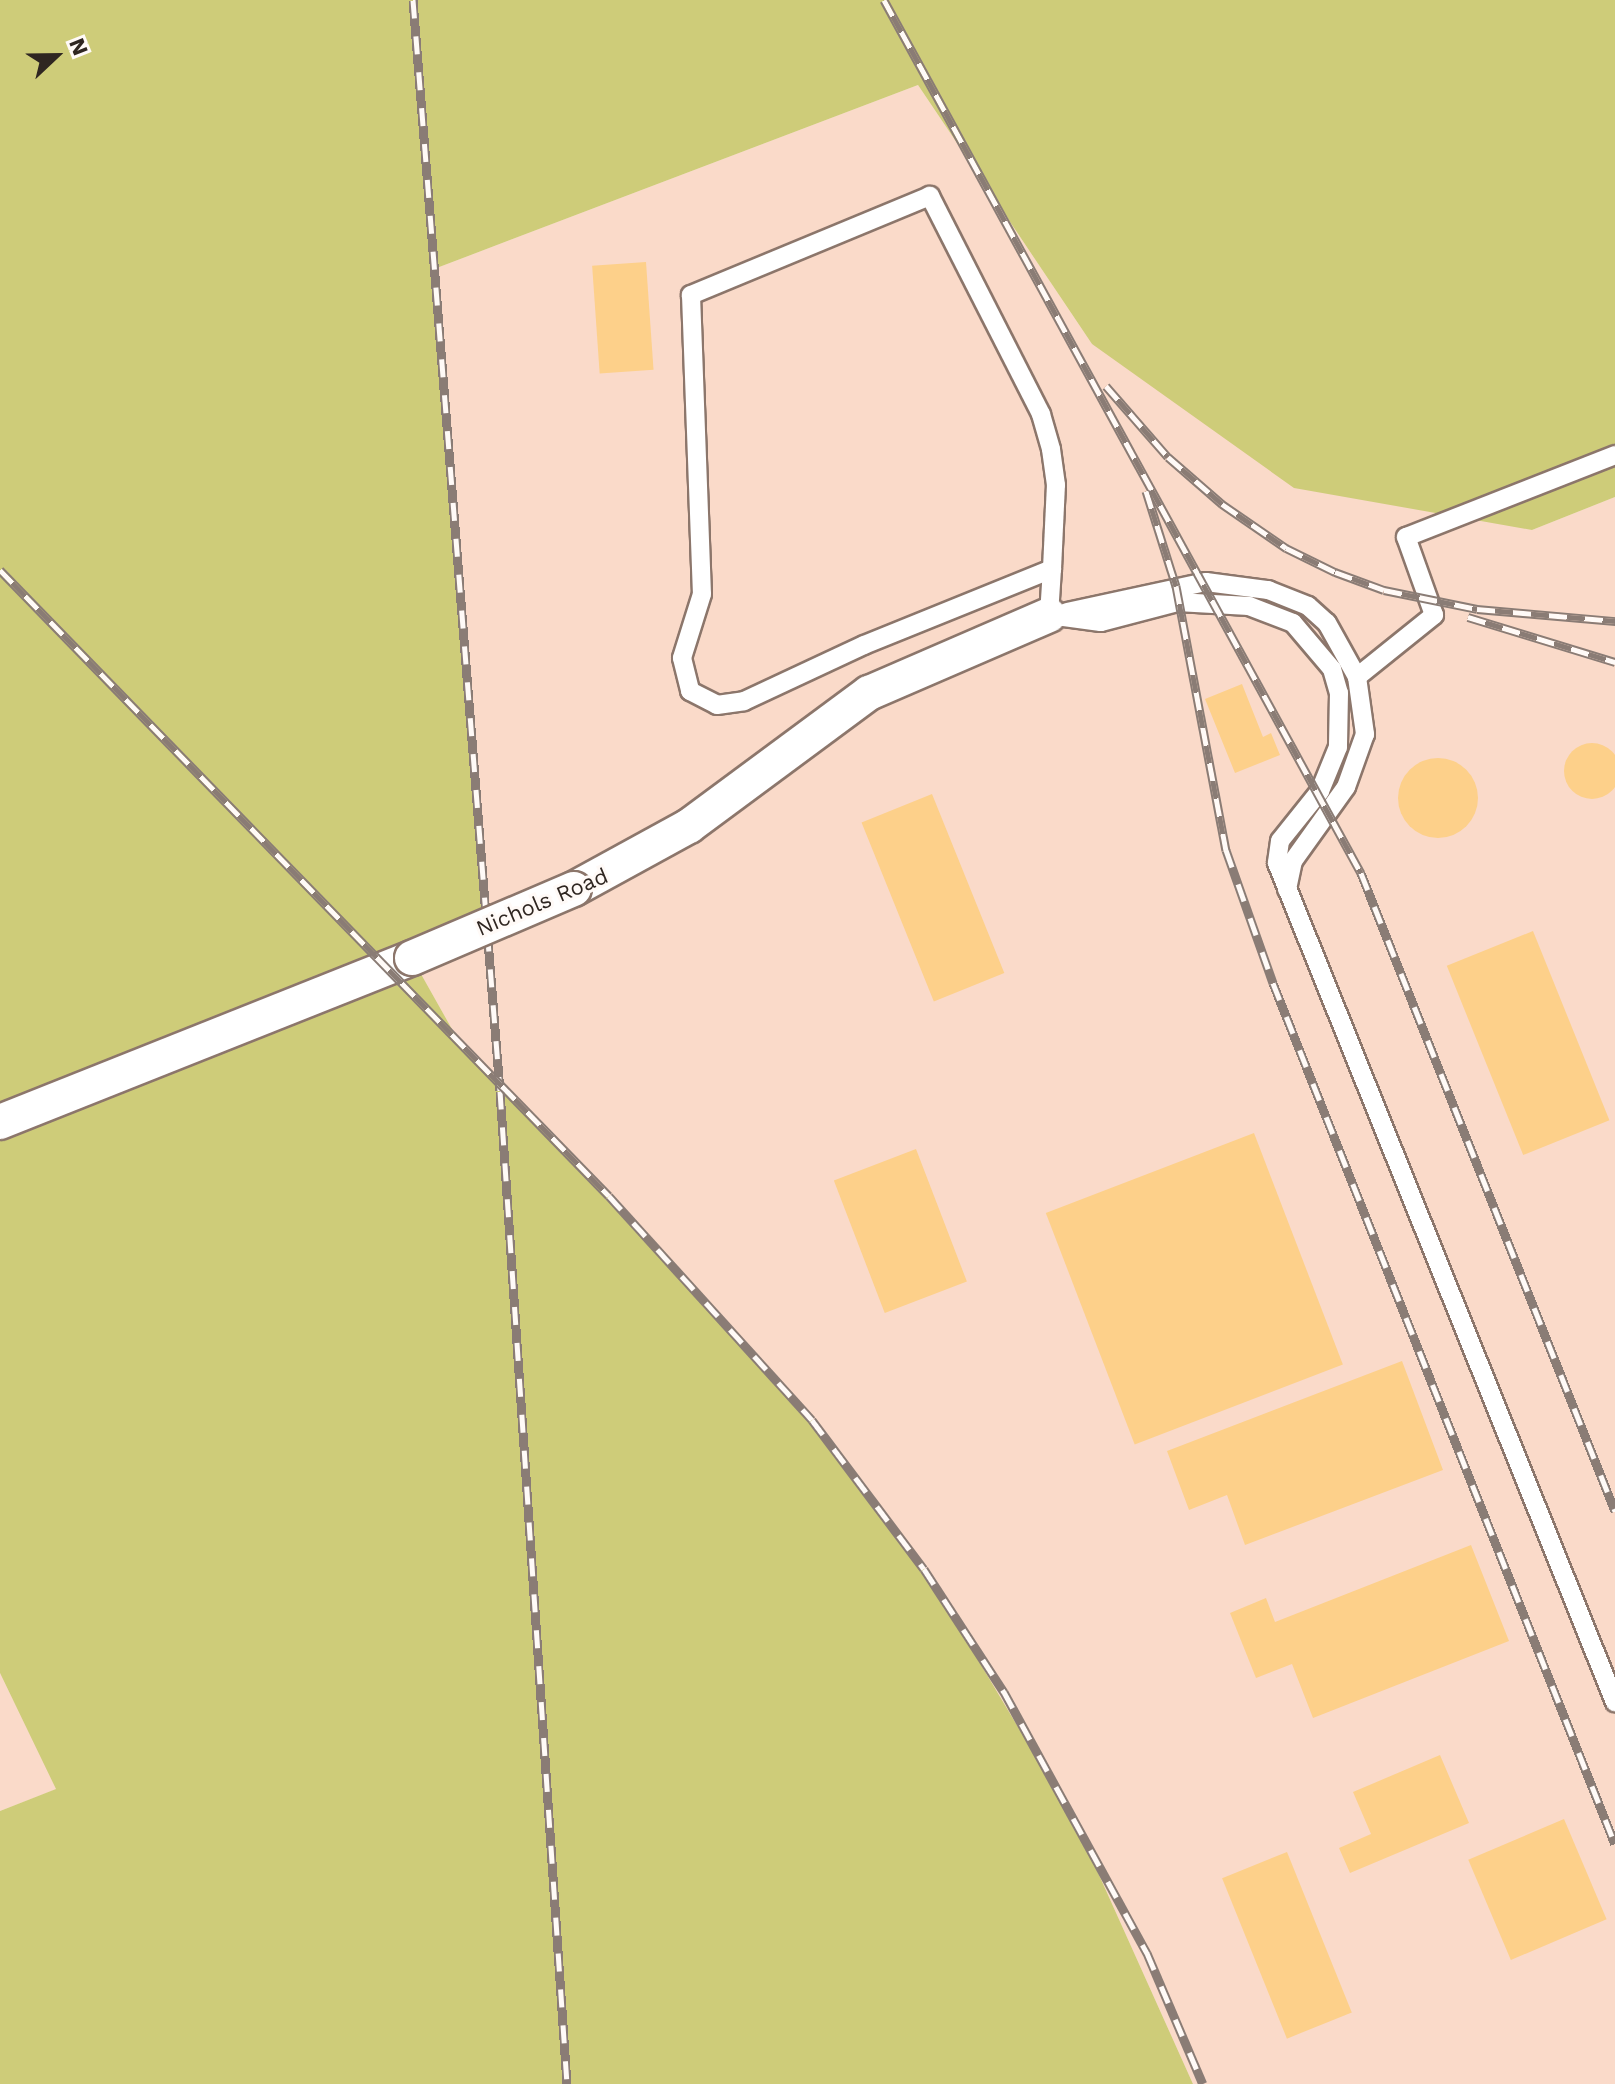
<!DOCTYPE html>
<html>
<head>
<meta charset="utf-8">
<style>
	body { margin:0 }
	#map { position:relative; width:1615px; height:2084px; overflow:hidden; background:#fde9df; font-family:"Work Sans",sans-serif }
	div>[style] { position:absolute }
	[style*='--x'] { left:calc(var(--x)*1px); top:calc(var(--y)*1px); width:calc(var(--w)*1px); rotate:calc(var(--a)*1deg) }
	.built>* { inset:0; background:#fadac9 }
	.green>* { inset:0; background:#cecc79 }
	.building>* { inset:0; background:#fdd08a; transform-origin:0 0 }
	.round { border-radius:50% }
	.roads { filter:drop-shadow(2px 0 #8c766b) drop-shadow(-2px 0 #8c766b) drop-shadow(0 2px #8c766b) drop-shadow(0 -2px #8c766b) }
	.service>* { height:18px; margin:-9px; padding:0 9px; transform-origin:9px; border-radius:9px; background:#fff }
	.minor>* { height:34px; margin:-17px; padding:0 17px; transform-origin:17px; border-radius:17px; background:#fff }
	.rail>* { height:9px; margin-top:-4.5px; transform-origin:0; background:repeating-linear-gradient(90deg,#fffaf7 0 18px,#8a7c75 0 36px); box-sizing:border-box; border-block:2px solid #8a7c75 }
	.bridges { filter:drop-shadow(2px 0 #8c766b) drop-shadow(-2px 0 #8c766b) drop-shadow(0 2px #8c766b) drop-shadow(0 -2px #8c766b) }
	.minor-bridge>* { height:34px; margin:-17px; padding:0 17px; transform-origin:17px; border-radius:17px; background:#fff }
	span { translate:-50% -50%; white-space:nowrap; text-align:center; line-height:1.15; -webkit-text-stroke:6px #fffaf7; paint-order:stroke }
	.street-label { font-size:22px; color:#2f2621 }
	.north { position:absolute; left:16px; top:16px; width:80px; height:80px; -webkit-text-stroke:6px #fffaf7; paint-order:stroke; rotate:68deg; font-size:22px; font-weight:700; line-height:32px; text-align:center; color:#2f2621 }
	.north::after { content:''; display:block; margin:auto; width:28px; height:36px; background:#2f2621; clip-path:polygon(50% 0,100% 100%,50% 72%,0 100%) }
</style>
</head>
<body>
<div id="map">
	<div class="built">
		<div style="clip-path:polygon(918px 85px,1092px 344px,1532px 530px,1615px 497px,1615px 2084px,1193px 2084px,1077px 1826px,924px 1569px,812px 1420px,457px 1038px,412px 958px,489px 926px,434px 269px)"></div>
		<div style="clip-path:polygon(0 1673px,57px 1789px,0 1811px)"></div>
	</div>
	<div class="green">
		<div style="clip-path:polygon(0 0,1615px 0,1615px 497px,1532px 530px,1294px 488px,1092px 344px,918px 85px,434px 269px,489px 926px,412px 958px,457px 1038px,719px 1313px,812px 1420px,924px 1569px,1077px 1826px,1193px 2084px,0 2084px,0 1811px,56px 1789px,0 1673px)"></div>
	</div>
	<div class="building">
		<div style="left:646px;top:262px;width:108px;height:54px;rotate:86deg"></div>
		<div style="clip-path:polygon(1242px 684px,1263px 737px,1271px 733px,1280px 755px,1235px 773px,1205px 699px)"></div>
		<div class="round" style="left:1564px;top:743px;width:56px;height:56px"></div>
		<div class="round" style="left:1398px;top:758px;width:80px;height:80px"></div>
		<div style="left:932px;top:794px;width:193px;height:76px;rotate:68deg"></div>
		<div style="left:1533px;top:931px;width:204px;height:93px;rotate:68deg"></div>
		<div style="left:1254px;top:1133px;width:248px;height:223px;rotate:69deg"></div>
		<div style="left:916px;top:1149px;width:142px;height:88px;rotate:69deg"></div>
		<div style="clip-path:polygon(1402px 1361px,1443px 1470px,1245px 1545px,1227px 1495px,1189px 1510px,1167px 1451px)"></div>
		<div style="clip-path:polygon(1471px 1545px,1509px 1641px,1313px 1718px,1292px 1664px,1256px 1678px,1230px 1613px,1266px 1598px,1275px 1622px)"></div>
		<div style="clip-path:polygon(1440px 1755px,1469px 1823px,1350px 1873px,1339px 1848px,1371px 1834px,1353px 1792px)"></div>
		<div style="left:1564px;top:1819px;width:109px;height:104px;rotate:67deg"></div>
		<div style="left:1287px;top:1852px;width:173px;height:70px;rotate:68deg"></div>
	</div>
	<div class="roads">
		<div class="service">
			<div style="--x:1067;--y:612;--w:142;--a:-12.2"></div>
			<div style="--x:1206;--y:582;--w:63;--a:7.4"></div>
			<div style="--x:1268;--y:590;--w:43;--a:21.8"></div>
			<div style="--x:1308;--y:606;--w:25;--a:42"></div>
			<div style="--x:1327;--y:623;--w:62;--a:60.9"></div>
			<div style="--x:1357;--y:677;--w:58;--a:82"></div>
			<div style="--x:1365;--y:734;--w:56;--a:109.7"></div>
			<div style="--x:1346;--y:787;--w:91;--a:125.6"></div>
			<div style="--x:1293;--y:861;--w:29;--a:102"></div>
			<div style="--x:1049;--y:615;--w:46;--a:-86.3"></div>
			<div style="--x:1052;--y:569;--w:84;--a:-87.3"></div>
			<div style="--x:1056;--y:485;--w:36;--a:-98"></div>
			<div style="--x:1051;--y:449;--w:36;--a:-106"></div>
			<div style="--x:1041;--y:414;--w:245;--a:-117"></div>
			<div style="--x:930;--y:196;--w:259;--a:157.5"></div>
			<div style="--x:691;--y:295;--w:299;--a:87.9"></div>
			<div style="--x:702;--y:594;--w:67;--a:107.4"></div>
			<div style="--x:682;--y:658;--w:34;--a:76"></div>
			<div style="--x:690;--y:691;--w:30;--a:27"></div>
			<div style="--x:717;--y:705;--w:27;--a:-8"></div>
			<div style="--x:744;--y:701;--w:132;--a:-25"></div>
			<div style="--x:864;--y:645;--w:203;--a:-22"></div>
			<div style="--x:1049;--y:615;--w:52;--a:7.7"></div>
			<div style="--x:1101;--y:622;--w:79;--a:-14.7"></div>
			<div style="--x:1177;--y:602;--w:72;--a:3.2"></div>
			<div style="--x:1249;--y:606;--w:47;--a:21.1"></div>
			<div style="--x:1293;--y:623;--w:60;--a:49.7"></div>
			<div style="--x:1332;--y:669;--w:25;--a:74"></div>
			<div style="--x:1339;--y:693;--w:54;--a:91.1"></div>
			<div style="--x:1338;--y:747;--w:48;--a:112.2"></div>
			<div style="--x:1320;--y:791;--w:64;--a:128.7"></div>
			<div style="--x:1280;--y:841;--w:22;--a:98"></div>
			<div style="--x:1277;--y:863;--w:905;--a:68.06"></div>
			<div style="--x:1357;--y:677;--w:99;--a:-38.8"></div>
			<div style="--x:1434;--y:615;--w:83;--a:-109.7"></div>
			<div style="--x:1406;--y:537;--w:225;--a:-21.4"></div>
		</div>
		<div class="minor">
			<div style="--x:574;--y:889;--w:131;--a:-28.7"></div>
			<div style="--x:689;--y:826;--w:224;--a:-36.5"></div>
			<div style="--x:869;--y:693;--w:196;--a:-23.4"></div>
			<div style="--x:0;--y:1122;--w:443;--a:-21.7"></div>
		</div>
	</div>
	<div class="rail">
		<div style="--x:413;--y:0;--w:1094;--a:85.44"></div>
		<div style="--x:500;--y:1091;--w:995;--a:86.14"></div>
		<div style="--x:884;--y:0;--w:995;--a:61.35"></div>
		<div style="--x:1361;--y:873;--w:687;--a:68.29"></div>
		<div style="--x:1106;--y:386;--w:94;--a:48.9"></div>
		<div style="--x:1168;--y:457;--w:72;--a:41"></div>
		<div style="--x:1222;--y:504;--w:78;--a:34.5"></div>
		<div style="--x:1286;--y:548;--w:55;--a:26.1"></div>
		<div style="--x:1335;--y:572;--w:52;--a:20.2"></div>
		<div style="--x:1384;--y:590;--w:95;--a:11.5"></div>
		<div style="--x:1477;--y:609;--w:139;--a:5"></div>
		<div style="--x:1146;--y:491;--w:100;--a:72.5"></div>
		<div style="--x:1176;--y:586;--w:269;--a:79.3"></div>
		<div style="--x:1226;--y:850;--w:141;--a:70.5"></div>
		<div style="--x:1273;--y:983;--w:926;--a:68.34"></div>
		<div style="--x:0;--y:570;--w:873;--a:45.79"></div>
		<div style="--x:609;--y:1196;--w:302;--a:47.8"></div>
		<div style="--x:812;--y:1420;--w:186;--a:53.1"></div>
		<div style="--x:924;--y:1569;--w:147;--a:57"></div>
		<div style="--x:1004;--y:1692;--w:298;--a:61.3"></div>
		<div style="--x:1147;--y:1953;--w:142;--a:66.9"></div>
		<div style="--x:1468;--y:617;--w:154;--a:17"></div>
	</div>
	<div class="bridges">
		<div class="minor-bridge">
			<div style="--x:412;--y:958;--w:176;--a:-23.1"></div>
		</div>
	</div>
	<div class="street-label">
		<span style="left:542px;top:902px;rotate:-23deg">Nichols Road</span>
	</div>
	<div class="north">N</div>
</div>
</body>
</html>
